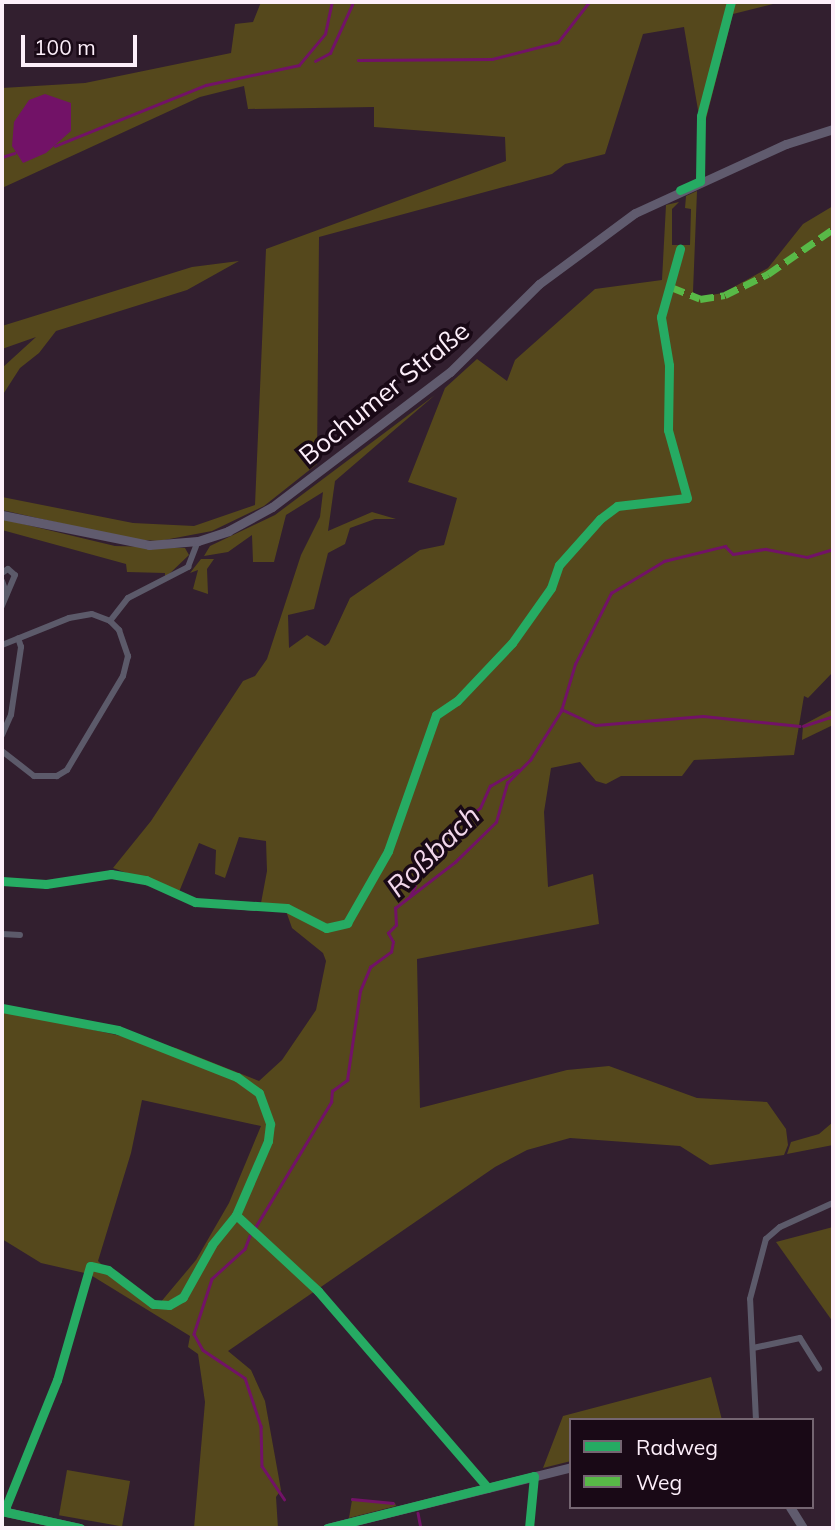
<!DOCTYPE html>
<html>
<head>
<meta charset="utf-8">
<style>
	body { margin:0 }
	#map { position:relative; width:835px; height:1530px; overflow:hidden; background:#321f2f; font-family:Mulish,sans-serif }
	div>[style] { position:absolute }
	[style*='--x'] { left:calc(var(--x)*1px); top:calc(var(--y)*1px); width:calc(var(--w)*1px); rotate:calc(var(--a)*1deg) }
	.green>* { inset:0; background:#55481c; transform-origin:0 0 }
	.water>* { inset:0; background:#721267 }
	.stream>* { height:2.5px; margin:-1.25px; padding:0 1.25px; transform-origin:1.25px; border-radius:1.25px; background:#721267 }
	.minor>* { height:6px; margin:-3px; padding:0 3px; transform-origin:3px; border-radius:3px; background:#5c5a6a }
	.secondary>* { height:9px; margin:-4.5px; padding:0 4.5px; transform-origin:4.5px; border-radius:4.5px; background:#605b6e }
	.quiet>* { height:7px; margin-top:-3.5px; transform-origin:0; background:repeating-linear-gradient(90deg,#58b947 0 14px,transparent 0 21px) }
	.cycleway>* { height:9px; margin:-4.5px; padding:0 4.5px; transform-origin:4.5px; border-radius:4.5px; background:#26ab63 }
	span { translate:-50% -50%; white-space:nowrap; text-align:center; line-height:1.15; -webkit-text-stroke:7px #190916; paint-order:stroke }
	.street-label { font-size:26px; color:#fdeffa }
	.water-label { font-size:28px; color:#f2d7eb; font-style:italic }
	.frame { position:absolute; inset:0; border:4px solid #fdeffa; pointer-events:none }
	.legend { position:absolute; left:569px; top:1418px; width:245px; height:91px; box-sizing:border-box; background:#190916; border:2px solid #746571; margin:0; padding:9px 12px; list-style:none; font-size:21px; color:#fdeffa }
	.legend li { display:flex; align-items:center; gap:14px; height:35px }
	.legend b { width:35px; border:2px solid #746571 }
	.scale { position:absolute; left:21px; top:35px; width:116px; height:32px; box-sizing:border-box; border:4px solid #fdeffa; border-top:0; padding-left:9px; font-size:21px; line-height:24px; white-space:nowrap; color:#fdeffa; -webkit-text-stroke:5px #190916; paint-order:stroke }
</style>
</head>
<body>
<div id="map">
	<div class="green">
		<div style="clip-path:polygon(261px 2px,781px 2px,733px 14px,706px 119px,698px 110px,684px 27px,643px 34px,605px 154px,565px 164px,552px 174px,319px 237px,317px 464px,264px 506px,212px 531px,159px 541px,130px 539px,2px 510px,2px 497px,133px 523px,194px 526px,255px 505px,266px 249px,506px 161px,505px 137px,374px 127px,374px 107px,248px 109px,244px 86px,200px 97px,2px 188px,2px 88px,85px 83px,231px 53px,235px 24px,253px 22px)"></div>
		<div style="clip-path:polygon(evenodd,697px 191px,693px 292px,699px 297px,723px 293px,768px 268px,803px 224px,833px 206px,833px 672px,808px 698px,804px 696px,794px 755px,694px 760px,682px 776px,621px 776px,606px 784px,596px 781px,580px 762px,551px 768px,544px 812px,548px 887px,593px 874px,599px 924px,417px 959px,420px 1108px,567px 1070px,609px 1066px,697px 1098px,767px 1102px,786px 1129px,788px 1145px,784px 1155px,710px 1165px,680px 1146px,570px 1138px,527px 1150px,495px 1167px,228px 1351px,251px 1370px,265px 1401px,281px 1490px,276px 1497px,278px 1528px,194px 1528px,205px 1402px,198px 1354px,188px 1347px,190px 1336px,89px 1274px,41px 1263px,2px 1239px,2px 1010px,176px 1048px,259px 1081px,282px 1060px,316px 1010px,326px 961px,323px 953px,292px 928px,286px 911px,296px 911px,261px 903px,267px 871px,266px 841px,239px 837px,225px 878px,215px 874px,216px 850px,199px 843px,179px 892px,113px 868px,151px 821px,243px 681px,255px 676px,267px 659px,301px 555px,320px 517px,323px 492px,286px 515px,274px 562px,253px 562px,252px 535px,228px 552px,204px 556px,210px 546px,275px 515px,435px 395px,335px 481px,328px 531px,372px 512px,396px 519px,375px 519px,350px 528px,345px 544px,328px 553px,314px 609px,288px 615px,289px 648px,307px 635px,325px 646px,329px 643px,350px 598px,420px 550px,444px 545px,457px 498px,408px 482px,445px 388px,477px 359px,507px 381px,515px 360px,595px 289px,662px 280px,666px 205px,679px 202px,672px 209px,672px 245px,690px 245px,691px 209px,685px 208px,686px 196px,697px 191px,142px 1100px,261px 1126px,229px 1203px,196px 1260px,160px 1303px,130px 1292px,98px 1261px,131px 1153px,142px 1100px)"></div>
		<div style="clip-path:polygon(239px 261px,187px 290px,56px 331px,39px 353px,20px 368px,2px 396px,2px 368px,36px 337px,2px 349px,2px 326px,192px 267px)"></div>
		<div style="clip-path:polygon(2px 519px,115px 546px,185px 548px,189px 555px,165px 578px,165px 573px,127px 572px,126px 564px,2px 530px)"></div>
		<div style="clip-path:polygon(201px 559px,214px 559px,207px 569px,208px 594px,193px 589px,198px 570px,190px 573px)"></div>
		<div style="clip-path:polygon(833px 709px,833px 725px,802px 740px,803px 725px)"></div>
		<div style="clip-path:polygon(833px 1122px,833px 1145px,787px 1154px,791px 1142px,819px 1134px)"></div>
		<div style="clip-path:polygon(833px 1227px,833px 1322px,776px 1242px)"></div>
		<div style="clip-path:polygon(711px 1377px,722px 1420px,571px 1420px,571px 1461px,543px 1468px,563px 1416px)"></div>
		<div style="left:67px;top:1470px;width:64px;height:46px;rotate:10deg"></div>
		<div style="clip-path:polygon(352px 1500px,395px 1503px,396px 1506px,349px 1518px)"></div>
	</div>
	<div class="water">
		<div style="clip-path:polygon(45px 94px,71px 103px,71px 131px,46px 153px,23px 163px,12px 146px,14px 122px,29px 100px)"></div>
	</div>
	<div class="stream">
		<div style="--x:358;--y:60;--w:134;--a:-0.4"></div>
		<div style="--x:492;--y:59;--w:68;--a:-14.4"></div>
		<div style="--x:558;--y:42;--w:51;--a:-52.2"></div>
		<div style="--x:315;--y:61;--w:17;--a:-28"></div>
		<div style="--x:330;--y:53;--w:53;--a:-65.4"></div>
		<div style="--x:55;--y:146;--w:163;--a:-22"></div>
		<div style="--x:206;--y:85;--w:95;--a:-12.1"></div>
		<div style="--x:299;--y:65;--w:40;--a:-50"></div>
		<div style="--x:325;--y:34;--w:33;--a:-78"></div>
		<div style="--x:2;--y:157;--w:13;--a:-18"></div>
		<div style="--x:561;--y:709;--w:38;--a:25"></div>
		<div style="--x:596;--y:725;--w:107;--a:-4.8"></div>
		<div style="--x:703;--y:716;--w:97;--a:5.9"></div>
		<div style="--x:803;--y:726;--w:32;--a:-18"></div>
		<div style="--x:457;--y:824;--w:28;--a:-35"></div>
		<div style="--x:480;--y:808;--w:24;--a:-66"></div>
		<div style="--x:490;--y:786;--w:32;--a:-30"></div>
		<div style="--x:410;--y:896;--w:11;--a:-63"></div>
		<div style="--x:253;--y:1231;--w:151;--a:-58.8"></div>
		<div style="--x:331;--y:1102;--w:11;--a:-85"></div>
		<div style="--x:332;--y:1091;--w:19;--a:-36"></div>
		<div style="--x:347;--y:1080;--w:90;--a:-81.7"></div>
		<div style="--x:360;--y:991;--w:26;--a:-67"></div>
		<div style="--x:370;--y:967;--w:26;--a:-36"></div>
		<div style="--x:391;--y:952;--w:10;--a:-79"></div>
		<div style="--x:393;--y:942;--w:10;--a:-119"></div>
		<div style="--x:388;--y:933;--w:11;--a:-45"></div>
		<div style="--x:396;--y:925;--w:17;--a:-93"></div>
		<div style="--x:395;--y:908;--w:76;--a:-37.5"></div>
		<div style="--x:455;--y:862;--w:57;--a:-44.3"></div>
		<div style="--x:496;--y:822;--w:41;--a:-74.2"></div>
		<div style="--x:507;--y:783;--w:33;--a:-45"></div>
		<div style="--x:530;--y:760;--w:58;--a:-57.7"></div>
		<div style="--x:561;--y:711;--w:49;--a:-73.4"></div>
		<div style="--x:575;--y:664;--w:80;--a:-63.1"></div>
		<div style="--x:611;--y:593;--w:62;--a:-31.1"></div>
		<div style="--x:664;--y:561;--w:63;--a:-13.8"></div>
		<div style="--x:725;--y:546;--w:11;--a:45"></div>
		<div style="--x:733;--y:554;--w:33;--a:-9"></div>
		<div style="--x:766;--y:549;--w:42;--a:11"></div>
		<div style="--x:807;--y:557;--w:27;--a:-17"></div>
		<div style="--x:250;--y:1236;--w:14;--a:111"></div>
		<div style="--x:245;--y:1249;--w:45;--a:137.7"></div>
		<div style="--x:212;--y:1279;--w:58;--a:108.1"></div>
		<div style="--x:194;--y:1334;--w:18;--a:61"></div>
		<div style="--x:203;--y:1350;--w:50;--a:33.7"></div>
		<div style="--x:245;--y:1378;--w:51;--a:71.6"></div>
		<div style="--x:261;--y:1426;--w:40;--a:88.6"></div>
		<div style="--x:262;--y:1466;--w:40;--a:56"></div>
		<div style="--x:352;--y:1499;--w:41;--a:5.6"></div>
		<div style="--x:418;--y:1513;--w:15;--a:79"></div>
	</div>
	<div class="minor">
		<div style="--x:2;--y:573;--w:7;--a:-34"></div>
		<div style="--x:8;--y:569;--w:9;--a:41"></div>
		<div style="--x:15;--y:575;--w:34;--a:113"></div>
		<div style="--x:2;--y:581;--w:12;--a:70"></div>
		<div style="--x:110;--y:621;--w:29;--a:-52"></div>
		<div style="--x:128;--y:598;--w:68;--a:-27.3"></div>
		<div style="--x:188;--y:567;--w:28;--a:-69"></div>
		<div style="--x:2;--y:645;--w:72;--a:-21.9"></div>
		<div style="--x:69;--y:618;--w:23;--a:-10"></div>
		<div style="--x:92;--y:614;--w:19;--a:21"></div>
		<div style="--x:110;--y:621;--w:13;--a:45"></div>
		<div style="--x:119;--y:630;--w:28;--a:71"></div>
		<div style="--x:128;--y:656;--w:21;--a:104"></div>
		<div style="--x:123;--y:676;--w:109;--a:120.8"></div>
		<div style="--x:67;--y:770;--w:12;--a:149"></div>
		<div style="--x:57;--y:776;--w:23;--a:180"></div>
		<div style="--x:34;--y:776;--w:41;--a:-142"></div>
		<div style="--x:2;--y:735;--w:22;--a:-66"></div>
		<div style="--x:11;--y:715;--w:69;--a:-81.6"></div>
		<div style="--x:21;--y:647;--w:9;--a:-108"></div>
		<div style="--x:2;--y:881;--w:44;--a:3.9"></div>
		<div style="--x:46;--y:884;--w:66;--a:-8.7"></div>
		<div style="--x:111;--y:874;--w:36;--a:10"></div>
		<div style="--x:146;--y:880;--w:54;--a:24.2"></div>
		<div style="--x:195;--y:902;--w:60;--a:5.7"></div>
		<div style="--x:2;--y:934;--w:18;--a:3"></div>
		<div style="--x:753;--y:1348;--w:48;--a:-12"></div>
		<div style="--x:800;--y:1338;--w:36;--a:58"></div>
		<div style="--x:756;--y:1420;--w:121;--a:-92.8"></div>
		<div style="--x:750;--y:1299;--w:62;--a:-75.1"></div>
		<div style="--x:766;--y:1239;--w:18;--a:-41"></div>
		<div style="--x:780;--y:1227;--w:58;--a:-24.4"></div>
	</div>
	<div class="secondary">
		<div style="--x:2;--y:515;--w:150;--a:11.5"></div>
		<div style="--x:149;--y:545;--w:49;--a:-4.7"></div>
		<div style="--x:198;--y:541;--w:32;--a:-18"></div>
		<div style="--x:228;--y:531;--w:50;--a:-28.6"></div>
		<div style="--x:272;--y:507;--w:223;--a:-37.2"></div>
		<div style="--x:450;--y:372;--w:125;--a:-44.7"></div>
		<div style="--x:539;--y:284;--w:119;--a:-36.5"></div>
		<div style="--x:635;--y:213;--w:166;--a:-24.6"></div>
		<div style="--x:786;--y:144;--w:49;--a:-17.7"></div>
		<div style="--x:790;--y:1507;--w:25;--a:58"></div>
		<div style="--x:2;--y:1511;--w:80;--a:12.3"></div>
		<div style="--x:327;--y:1528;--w:252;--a:-14"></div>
	</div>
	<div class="quiet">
		<div style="--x:671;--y:287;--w:31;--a:22"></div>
		<div style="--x:700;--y:299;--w:25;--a:-9"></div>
		<div style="--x:725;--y:295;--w:48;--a:-26"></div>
		<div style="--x:768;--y:274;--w:79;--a:-34.7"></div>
	</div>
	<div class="cycleway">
		<div style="--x:680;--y:190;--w:22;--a:-24"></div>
		<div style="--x:700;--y:181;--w:65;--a:-89.1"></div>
		<div style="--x:701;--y:116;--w:118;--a:-75.3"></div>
		<div style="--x:2;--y:881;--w:44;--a:3.9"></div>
		<div style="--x:46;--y:884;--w:66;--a:-8.7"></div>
		<div style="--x:111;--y:874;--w:36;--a:10"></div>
		<div style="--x:146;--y:880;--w:54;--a:24.2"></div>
		<div style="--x:195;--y:902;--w:92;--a:3.7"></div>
		<div style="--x:287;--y:908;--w:44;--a:27.1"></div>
		<div style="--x:326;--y:928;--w:22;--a:-13"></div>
		<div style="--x:347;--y:923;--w:83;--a:-60.3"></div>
		<div style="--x:388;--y:851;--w:144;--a:-70.6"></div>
		<div style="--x:436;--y:715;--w:25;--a:-34"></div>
		<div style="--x:457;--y:701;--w:80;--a:-46.5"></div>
		<div style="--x:512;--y:643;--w:67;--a:-54.7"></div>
		<div style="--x:551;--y:588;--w:24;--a:-71"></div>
		<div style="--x:559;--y:565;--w:62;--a:-48.3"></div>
		<div style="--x:600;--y:519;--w:21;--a:-37"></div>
		<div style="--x:617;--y:506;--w:70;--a:-6.5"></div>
		<div style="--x:687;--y:498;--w:71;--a:-105.6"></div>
		<div style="--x:668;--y:430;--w:65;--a:-89.1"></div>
		<div style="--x:669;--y:365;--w:49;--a:-99.5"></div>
		<div style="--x:661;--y:317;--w:71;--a:-74.4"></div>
		<div style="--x:2;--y:1008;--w:118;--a:10.7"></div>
		<div style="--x:118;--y:1030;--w:128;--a:21.6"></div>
		<div style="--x:237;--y:1077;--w:27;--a:36"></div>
		<div style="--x:259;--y:1093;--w:33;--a:70"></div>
		<div style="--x:270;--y:1124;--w:17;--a:97"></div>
		<div style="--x:268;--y:1141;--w:81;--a:113.4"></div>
		<div style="--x:236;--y:1215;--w:38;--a:129"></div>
		<div style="--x:212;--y:1245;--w:60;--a:119.1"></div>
		<div style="--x:183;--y:1297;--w:16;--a:150"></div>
		<div style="--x:169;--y:1305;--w:16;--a:-176"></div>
		<div style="--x:153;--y:1304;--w:56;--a:-142.9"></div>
		<div style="--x:108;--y:1270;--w:18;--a:-167"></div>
		<div style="--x:90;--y:1266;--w:119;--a:106.1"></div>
		<div style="--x:57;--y:1380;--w:136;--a:112"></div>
		<div style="--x:6;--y:1506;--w:6;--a:90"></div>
		<div style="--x:6;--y:1512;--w:76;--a:12.2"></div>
		<div style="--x:236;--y:1215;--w:112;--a:42.8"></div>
		<div style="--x:318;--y:1291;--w:260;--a:49.2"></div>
		<div style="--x:327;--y:1528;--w:213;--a:-14.1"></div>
		<div style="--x:534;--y:1476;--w:52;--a:95.5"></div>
	</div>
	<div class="street-label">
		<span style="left:384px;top:393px;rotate:-39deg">Bochumer Straße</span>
	</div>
	<div class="water-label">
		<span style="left:433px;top:851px;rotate:-44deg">Roßbach</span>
	</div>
	<div class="frame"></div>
	<ul class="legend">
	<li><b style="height:9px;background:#26ab63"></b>Radweg</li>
	<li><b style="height:9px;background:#58b947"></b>Weg</li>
	</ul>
	<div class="scale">100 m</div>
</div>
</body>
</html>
